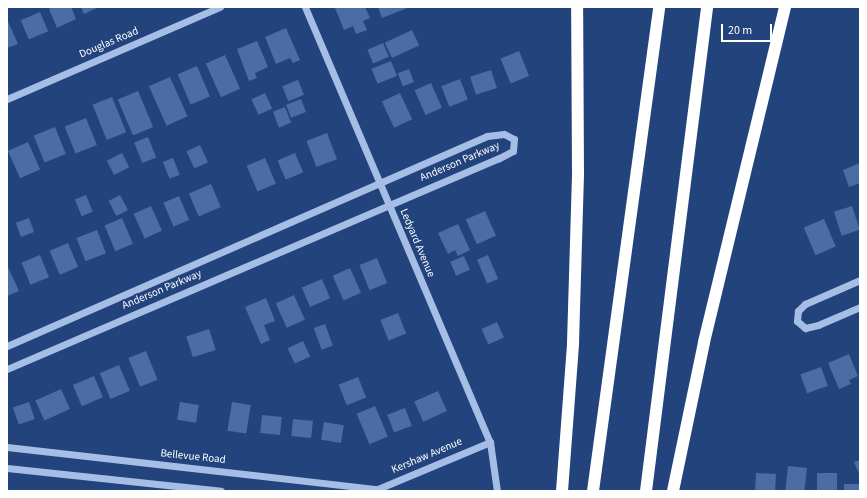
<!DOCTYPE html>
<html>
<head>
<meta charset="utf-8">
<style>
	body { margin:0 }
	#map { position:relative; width:867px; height:498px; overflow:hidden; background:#22437c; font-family:"Source Sans 3",sans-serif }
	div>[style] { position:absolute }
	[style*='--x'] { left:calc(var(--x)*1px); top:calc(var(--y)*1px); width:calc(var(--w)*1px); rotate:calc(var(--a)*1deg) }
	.building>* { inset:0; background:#4b6ca5; transform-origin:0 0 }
	.minor>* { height:7px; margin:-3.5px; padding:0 3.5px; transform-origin:3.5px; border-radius:3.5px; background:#a6bee6 }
	.highway>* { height:12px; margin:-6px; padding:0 6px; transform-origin:6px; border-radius:6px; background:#fff }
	span { translate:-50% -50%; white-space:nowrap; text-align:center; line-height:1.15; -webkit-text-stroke:3.5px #22437c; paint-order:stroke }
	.street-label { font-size:11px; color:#fff }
	.frame { position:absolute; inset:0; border:8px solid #fff; pointer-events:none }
	.scale { position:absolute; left:721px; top:24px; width:51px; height:18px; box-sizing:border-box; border:2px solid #fff; border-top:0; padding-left:5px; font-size:12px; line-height:14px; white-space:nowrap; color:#fff; -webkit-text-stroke:3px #22437c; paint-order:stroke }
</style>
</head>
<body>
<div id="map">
	<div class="building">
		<div style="clip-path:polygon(53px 7px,71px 7px,76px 19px,57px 28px,49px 9px)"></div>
		<div style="clip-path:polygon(81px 7px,99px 7px,84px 14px)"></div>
		<div style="clip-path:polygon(365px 7px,370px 18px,363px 21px,367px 30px,356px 34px,353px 26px,344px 30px,335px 8px)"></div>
		<div style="clip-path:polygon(378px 7px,410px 7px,382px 18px)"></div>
		<div style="left:40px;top:12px;width:21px;height:21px;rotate:67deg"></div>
		<div style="clip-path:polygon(7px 19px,18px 44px,7px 48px)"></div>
		<div style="clip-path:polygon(286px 28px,300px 60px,293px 63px,290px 58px,276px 64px,265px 37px)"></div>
		<div style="left:412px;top:30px;width:17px;height:30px;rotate:65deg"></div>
		<div style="clip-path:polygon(257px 41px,268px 67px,255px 73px,257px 78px,249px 81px,237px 49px)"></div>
		<div style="left:383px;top:43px;width:15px;height:17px;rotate:67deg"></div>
		<div style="left:519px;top:51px;width:27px;height:20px;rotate:68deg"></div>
		<div style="left:225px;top:55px;width:37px;height:21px;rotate:66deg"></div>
		<div style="left:391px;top:61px;width:16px;height:21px;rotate:68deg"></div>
		<div style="left:197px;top:66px;width:33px;height:21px;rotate:67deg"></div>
		<div style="left:409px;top:69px;width:14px;height:12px;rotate:69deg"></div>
		<div style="left:491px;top:70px;width:19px;height:22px;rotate:72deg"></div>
		<div style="left:170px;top:77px;width:43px;height:23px;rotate:66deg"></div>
		<div style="left:460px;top:79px;width:22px;height:20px;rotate:69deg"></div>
		<div style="left:298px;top:80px;width:16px;height:17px;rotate:68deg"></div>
		<div style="left:431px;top:83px;width:27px;height:18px;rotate:66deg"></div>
		<div style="left:138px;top:91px;width:39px;height:22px;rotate:67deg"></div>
		<div style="left:265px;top:93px;width:17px;height:15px;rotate:65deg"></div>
		<div style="left:400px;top:93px;width:29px;height:20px;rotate:65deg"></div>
		<div style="left:112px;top:97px;width:38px;height:21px;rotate:68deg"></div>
		<div style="left:301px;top:99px;width:14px;height:16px;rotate:69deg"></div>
		<div style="left:285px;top:107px;width:17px;height:13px;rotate:69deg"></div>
		<div style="left:86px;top:118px;width:29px;height:23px;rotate:68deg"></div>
		<div style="left:55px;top:127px;width:29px;height:23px;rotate:68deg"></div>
		<div style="left:327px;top:133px;width:28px;height:22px;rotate:69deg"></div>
		<div style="left:148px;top:137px;width:22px;height:15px;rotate:68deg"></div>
		<div style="left:28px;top:142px;width:30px;height:22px;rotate:66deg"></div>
		<div style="left:200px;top:145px;width:19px;height:15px;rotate:65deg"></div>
		<div style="left:122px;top:153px;width:16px;height:17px;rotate:63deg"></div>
		<div style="left:295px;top:153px;width:21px;height:19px;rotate:67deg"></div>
		<div style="left:173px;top:158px;width:18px;height:11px;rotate:68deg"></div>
		<div style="left:265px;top:158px;width:28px;height:20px;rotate:67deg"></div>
		<div style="clip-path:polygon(860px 163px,860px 183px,849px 187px,843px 170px)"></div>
		<div style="left:211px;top:184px;width:25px;height:24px;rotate:67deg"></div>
		<div style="left:86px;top:195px;width:18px;height:12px;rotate:68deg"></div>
		<div style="left:120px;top:195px;width:17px;height:13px;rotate:62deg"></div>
		<div style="left:179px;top:196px;width:26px;height:17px;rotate:67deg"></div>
		<div style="left:151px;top:206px;width:27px;height:19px;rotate:66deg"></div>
		<div style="left:852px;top:206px;width:25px;height:19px;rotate:72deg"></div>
		<div style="left:485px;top:211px;width:27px;height:21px;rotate:66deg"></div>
		<div style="left:29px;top:218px;width:15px;height:14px;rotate:70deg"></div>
		<div style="left:122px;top:218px;width:28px;height:19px;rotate:67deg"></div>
		<div style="left:824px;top:219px;width:30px;height:22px;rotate:67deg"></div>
		<div style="clip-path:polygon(458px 224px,470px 250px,458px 256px,455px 250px,448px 254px,438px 233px)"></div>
		<div style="left:97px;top:230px;width:25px;height:22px;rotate:69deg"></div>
		<div style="left:68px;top:243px;width:26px;height:20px;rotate:67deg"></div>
		<div style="left:40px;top:255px;width:24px;height:20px;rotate:68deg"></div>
		<div style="left:488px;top:255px;width:26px;height:12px;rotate:67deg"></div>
		<div style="left:464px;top:256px;width:15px;height:15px;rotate:67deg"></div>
		<div style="left:377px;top:258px;width:27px;height:19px;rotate:68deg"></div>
		<div style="clip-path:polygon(7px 265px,19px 291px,7px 296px)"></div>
		<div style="left:350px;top:268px;width:27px;height:19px;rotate:66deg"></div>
		<div style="left:322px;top:279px;width:21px;height:22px;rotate:67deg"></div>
		<div style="left:294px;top:295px;width:27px;height:20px;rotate:66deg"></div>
		<div style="clip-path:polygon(266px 298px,275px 321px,264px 325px,270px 340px,261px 344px,245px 307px)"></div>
		<div style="left:398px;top:313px;width:22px;height:19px;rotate:68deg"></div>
		<div style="left:497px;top:322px;width:17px;height:17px;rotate:66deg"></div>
		<div style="left:325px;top:324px;width:23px;height:12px;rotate:70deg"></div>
		<div style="left:209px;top:329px;width:22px;height:24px;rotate:72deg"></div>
		<div style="left:303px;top:341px;width:17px;height:17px;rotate:65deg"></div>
		<div style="left:146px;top:351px;width:31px;height:19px;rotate:68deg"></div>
		<div style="clip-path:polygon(849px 354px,858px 376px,849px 380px,851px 384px,839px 389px,828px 363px)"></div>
		<div style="left:119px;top:365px;width:28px;height:21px;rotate:67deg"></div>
		<div style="left:821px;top:367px;width:20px;height:22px;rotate:70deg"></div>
		<div style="left:94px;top:376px;width:23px;height:23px;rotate:67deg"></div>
		<div style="left:358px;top:377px;width:22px;height:21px;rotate:68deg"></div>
		<div style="left:61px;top:389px;width:22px;height:28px;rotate:66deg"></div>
		<div style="left:438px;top:391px;width:22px;height:26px;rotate:66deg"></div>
		<div style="left:29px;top:402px;width:18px;height:17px;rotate:71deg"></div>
		<div style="left:180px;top:402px;width:19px;height:18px;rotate:9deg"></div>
		<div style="left:232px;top:402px;width:19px;height:29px;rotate:9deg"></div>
		<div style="left:375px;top:406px;width:33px;height:20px;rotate:67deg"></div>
		<div style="left:405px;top:408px;width:19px;height:19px;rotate:69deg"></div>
		<div style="left:262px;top:415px;width:20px;height:18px;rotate:6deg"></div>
		<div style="left:293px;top:419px;width:20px;height:17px;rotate:6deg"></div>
		<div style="left:324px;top:422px;width:20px;height:18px;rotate:9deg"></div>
		<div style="clip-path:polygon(860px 460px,860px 476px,854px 462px)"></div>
		<div style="left:788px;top:466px;width:19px;height:25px;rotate:6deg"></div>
		<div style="left:756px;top:473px;width:20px;height:18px;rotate:3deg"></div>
		<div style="left:817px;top:473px;width:20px;height:18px"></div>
		<div style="left:844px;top:484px;width:16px;height:7px"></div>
	</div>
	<div class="minor">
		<div style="--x:305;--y:7;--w:473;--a:67"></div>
		<div style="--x:490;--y:442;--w:49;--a:81.9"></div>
		<div style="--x:7;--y:99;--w:232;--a:-23.4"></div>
		<div style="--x:860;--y:280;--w:60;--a:156.4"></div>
		<div style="--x:805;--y:304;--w:10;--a:135"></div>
		<div style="--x:798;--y:311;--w:10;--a:96"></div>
		<div style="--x:797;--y:321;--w:11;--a:41"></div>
		<div style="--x:805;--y:328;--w:13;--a:-13"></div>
		<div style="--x:818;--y:325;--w:46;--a:-23.2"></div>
		<div style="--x:7;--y:346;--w:524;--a:-23.63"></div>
		<div style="--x:487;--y:136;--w:17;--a:-7"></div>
		<div style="--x:504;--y:134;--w:11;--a:27"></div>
		<div style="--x:514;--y:139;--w:12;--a:95"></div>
		<div style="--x:513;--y:151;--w:16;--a:153"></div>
		<div style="--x:499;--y:158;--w:535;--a:156.79"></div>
		<div style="--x:7;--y:447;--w:372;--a:6.5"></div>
		<div style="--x:7;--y:468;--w:215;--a:6.1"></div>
		<div style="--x:373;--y:491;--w:127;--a:-22.7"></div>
	</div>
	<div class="highway">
		<div style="--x:562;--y:491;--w:148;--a:-85.7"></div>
		<div style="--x:573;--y:343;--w:170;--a:-88.3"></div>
		<div style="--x:578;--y:173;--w:166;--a:-90.3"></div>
		<div style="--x:593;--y:491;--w:488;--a:-82.2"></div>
		<div style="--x:646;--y:491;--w:488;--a:-82.8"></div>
		<div style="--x:673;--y:491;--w:152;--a:-78.2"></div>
		<div style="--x:704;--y:342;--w:345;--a:-76.4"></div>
	</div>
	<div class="street-label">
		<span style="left:109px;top:43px;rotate:-23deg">Douglas Road</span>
		<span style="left:460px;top:162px;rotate:-23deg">Anderson Parkway</span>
		<span style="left:417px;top:243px;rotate:67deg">Ledyard Avenue</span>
		<span style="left:162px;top:290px;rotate:-23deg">Anderson Parkway</span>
		<span style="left:427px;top:456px;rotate:-23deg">Kershaw Avenue</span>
		<span style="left:193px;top:457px;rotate:6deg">Bellevue Road</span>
	</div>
	<div class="frame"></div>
	<div class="scale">20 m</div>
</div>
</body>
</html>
